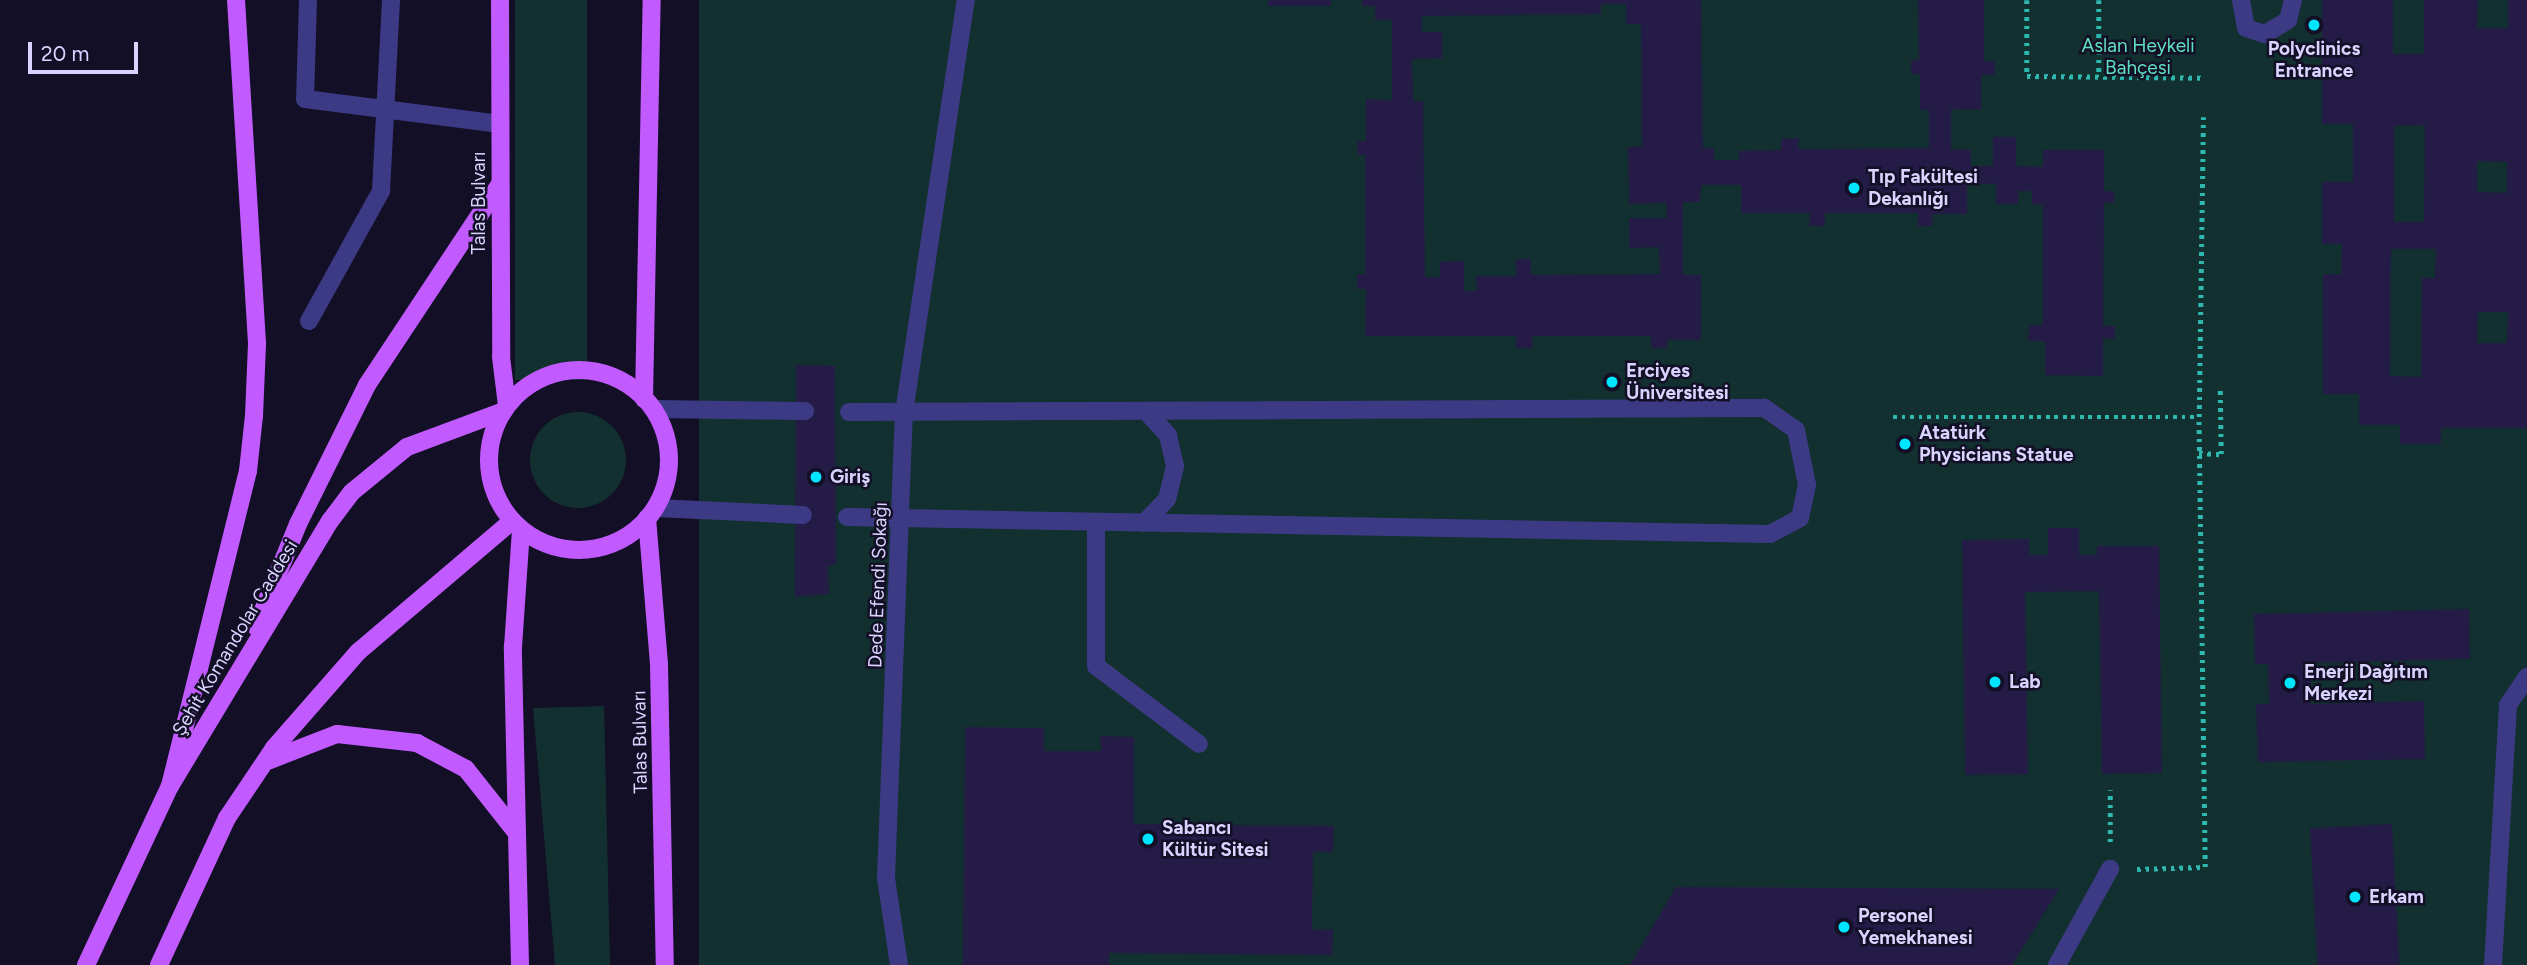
<!DOCTYPE html>
<html>
<head>
<meta charset="utf-8">
<style>
	body { margin:0 }
	#map { position:relative; width:2527px; height:965px; overflow:hidden; background:#130f26; font-family:Figtree,sans-serif }
	div>[style] { position:absolute }
	[style*='--x'] { left:calc(var(--x)*1px); top:calc(var(--y)*1px); width:calc(var(--w)*1px); rotate:calc(var(--a)*1deg) }
	.green>* { inset:0; background:#12302f; transform-origin:0 0 }
	.round { border-radius:50% }
	.building>* { inset:0; background:#241b47; transform-origin:0 0 }
	.path>* { height:4.5px; margin-top:-2.25px; transform-origin:0; background:repeating-linear-gradient(90deg,#2fb8b0 0 3.5px,transparent 0 8.5px) }
	.service>* { height:18px; margin:-9px; padding:0 9px; transform-origin:9px; border-radius:9px; background:#3d3a85 }
	.primary>* { height:18px; margin:-9px; padding:0 9px; transform-origin:9px; border-radius:9px; background:#c25bff }
	.primary>.ring { margin:-9px; padding:0; box-sizing:content-box; background:none; border:18px solid #c25bff; border-radius:50% }
	.dots>* { width:19px; height:19px; translate:-50% -50%; box-sizing:border-box; border:4px solid #130f26; border-radius:50% }
	span { translate:-50% -50%; white-space:nowrap; text-align:center; line-height:1.15; -webkit-text-stroke:5px #130f26; paint-order:stroke }
	.park-label { font-size:19px; color:#5fe0c0 }
	.poi-label { font-size:19px; color:#d9d4ff; font-weight:700 }
	.left { translate:0 -50%; text-align:left }
	.street-label { font-size:19px; color:#d9d4ff }
	.scale { position:absolute; left:28px; top:42px; width:110px; height:32px; box-sizing:border-box; border:4px solid #d9d4ff; border-top:0; padding-left:9px; font-size:21px; line-height:24px; white-space:nowrap; color:#d9d4ff; -webkit-text-stroke:5px #130f26; paint-order:stroke }
</style>
</head>
<body>
<div id="map">
	<div class="green">
		<div style="left:515px;top:0;width:72px;height:380px"></div>
		<div style="left:699px;top:0;width:1828px;height:965px"></div>
		<div class="round" style="left:530px;top:412px;width:96px;height:96px"></div>
		<div style="clip-path:polygon(604px 706px,610px 965px,555px 965px,533px 708px)"></div>
	</div>
	<div class="building">
		<div style="left:1268px;top:0;width:63px;height:6px"></div>
		<div style="clip-path:polygon(evenodd,1362px 0,1701px 0,1703px 148px,1714px 148px,1714px 160px,1739px 160px,1739px 151px,1781px 150px,1781px 139px,1799px 138px,1798px 149px,1929px 148px,1929px 110px,1920px 110px,1920px 74px,1911px 74px,1911px 60px,1919px 60px,1918px 0,1984px 0,1984px 61px,1995px 61px,1995px 75px,1981px 75px,1981px 110px,1951px 109px,1951px 149px,1971px 150px,1971px 166px,1993px 166px,1993px 137px,2016px 137px,2016px 166px,2043px 167px,2043px 150px,2104px 150px,2104px 191px,2114px 191px,2114px 203px,2104px 202px,2103px 326px,2115px 326px,2115px 339px,2103px 338px,2103px 376px,2045px 375px,2045px 341px,2028px 341px,2029px 325px,2043px 325px,2043px 205px,2032px 204px,2032px 191px,2019px 191px,2018px 204px,1996px 204px,1996px 184px,1967px 183px,1967px 214px,1933px 214px,1932px 226px,1918px 226px,1918px 213px,1825px 213px,1825px 226px,1809px 226px,1810px 213px,1741px 213px,1741px 185px,1701px 185px,1700px 202px,1683px 202px,1683px 275px,1701px 275px,1701px 340px,1667px 340px,1667px 348px,1651px 348px,1651px 336px,1532px 336px,1533px 348px,1516px 348px,1516px 336px,1365px 336px,1366px 289px,1357px 289px,1357px 274px,1365px 274px,1365px 155px,1358px 155px,1357px 141px,1366px 141px,1366px 99px,1392px 100px,1392px 20px,1375px 20px,1375px 6px,1362px 6px,1362px 0,1601px 4px,1626px 4px,1626px 24px,1641px 24px,1642px 146px,1628px 147px,1629px 204px,1666px 203px,1667px 218px,1629px 218px,1629px 248px,1659px 247px,1660px 274px,1531px 275px,1531px 259px,1516px 259px,1516px 276px,1476px 276px,1477px 291px,1464px 291px,1464px 261px,1440px 262px,1440px 277px,1425px 277px,1423px 101px,1413px 101px,1412px 59px,1442px 58px,1442px 32px,1422px 32px,1422px 16px,1601px 14px,1601px 4px)"></div>
		<div style="clip-path:polygon(evenodd,2322px 0,2393px 0,2393px 54px,2424px 54px,2424px 0,2478px 0,2477px 28px,2508px 28px,2508px 0,2527px 0,2527px 428px,2441px 428px,2441px 444px,2400px 444px,2400px 425px,2359px 425px,2359px 394px,2323px 394px,2323px 274px,2341px 274px,2342px 244px,2322px 244px,2322px 182px,2353px 182px,2353px 124px,2322px 124px,2322px 0,2425px 125px,2424px 222px,2394px 222px,2394px 126px,2425px 125px,2322px 0,2477px 161px,2507px 162px,2507px 193px,2477px 192px,2477px 161px,2322px 0,2391px 249px,2436px 249px,2435px 278px,2422px 278px,2421px 377px,2390px 376px,2391px 249px,2322px 0,2478px 312px,2508px 312px,2507px 343px,2477px 343px,2478px 312px)"></div>
		<div style="clip-path:polygon(796px 365px,835px 366px,836px 564px,828px 566px,829px 594px,795px 597px)"></div>
		<div style="clip-path:polygon(2048px 528px,2079px 528px,2079px 555px,2097px 555px,2097px 546px,2159px 546px,2162px 773px,2102px 774px,2099px 591px,2025px 592px,2028px 774px,1965px 775px,1962px 540px,2029px 539px,2029px 555px,2048px 555px)"></div>
		<div style="clip-path:polygon(2469px 609px,2470px 659px,2311px 663px,2311px 704px,2424px 701px,2425px 759px,2258px 762px,2256px 704px,2269px 704px,2268px 664px,2255px 664px,2254px 614px)"></div>
		<div style="clip-path:polygon(965px 727px,1044px 728px,1044px 751px,1101px 751px,1100px 736px,1134px 737px,1134px 824px,1334px 826px,1333px 852px,1313px 852px,1312px 930px,1333px 929px,1332px 955px,1109px 953px,1109px 965px,963px 965px)"></div>
		<div style="left:2392px;top:824px;width:141px;height:82px;rotate:87deg"></div>
		<div style="clip-path:polygon(1676px 887px,2059px 889px,2012px 965px,1630px 965px)"></div>
	</div>
	<div class="path">
		<div style="--x:2027;--y:0;--w:76;--a:90"></div>
		<div style="--x:2027;--y:76;--w:177;--a:0.6"></div>
		<div style="--x:2099;--y:0;--w:76;--a:90"></div>
		<div style="--x:1893;--y:417;--w:306;--a:0"></div>
		<div style="--x:2199;--y:453;--w:22;--a:3"></div>
		<div style="--x:2221;--y:454;--w:64;--a:-90.9"></div>
		<div style="--x:2110;--y:842;--w:52;--a:-90"></div>
		<div style="--x:2137;--y:869;--w:68;--a:-1.7"></div>
		<div style="--x:2205;--y:867;--w:450;--a:-90.8"></div>
		<div style="--x:2199;--y:417;--w:300;--a:-89.2"></div>
	</div>
	<div class="service">
		<div style="--x:308;--y:0;--w:99;--a:91.7"></div>
		<div style="--x:305;--y:99;--w:197;--a:7.3"></div>
		<div style="--x:2241;--y:0;--w:28;--a:80"></div>
		<div style="--x:2246;--y:28;--w:20;--a:18"></div>
		<div style="--x:2265;--y:34;--w:27;--a:-31"></div>
		<div style="--x:2288;--y:20;--w:21;--a:-76"></div>
		<div style="--x:309;--y:321;--w:149;--a:-61"></div>
		<div style="--x:381;--y:191;--w:191;--a:-87"></div>
		<div style="--x:654;--y:409;--w:151;--a:0.8"></div>
		<div style="--x:656;--y:508;--w:147;--a:2.7"></div>
		<div style="--x:847;--y:517;--w:923;--a:1.06"></div>
		<div style="--x:1770;--y:534;--w:34;--a:-28"></div>
		<div style="--x:1800;--y:518;--w:34;--a:-78"></div>
		<div style="--x:1807;--y:485;--w:56;--a:-101.3"></div>
		<div style="--x:1796;--y:430;--w:39;--a:-145"></div>
		<div style="--x:1764;--y:408;--w:915;--a:179.75"></div>
		<div style="--x:1096;--y:522;--w:144;--a:90"></div>
		<div style="--x:1096;--y:666;--w:129;--a:37.1"></div>
		<div style="--x:1144;--y:523;--w:33;--a:-46"></div>
		<div style="--x:1167;--y:499;--w:34;--a:-76"></div>
		<div style="--x:1175;--y:466;--w:32;--a:-103"></div>
		<div style="--x:1168;--y:435;--w:33;--a:-133"></div>
		<div style="--x:899;--y:965;--w:88;--a:-98.5"></div>
		<div style="--x:886;--y:878;--w:465;--a:-87.8"></div>
		<div style="--x:904;--y:413;--w:418;--a:-81.5"></div>
		<div style="--x:2057;--y:965;--w:110;--a:-61.1"></div>
		<div style="--x:2493;--y:965;--w:260;--a:-86.7"></div>
		<div style="--x:2508;--y:705;--w:34;--a:-56"></div>
	</div>
	<div class="primary">
		<div style="--x:500;--y:0;--w:357;--a:89.8"></div>
		<div style="--x:501;--y:357;--w:48;--a:82.9"></div>
		<div class="ring" style="left:489px;top:370px;width:162px;height:162px"></div>
		<div style="--x:644;--y:399;--w:399;--a:-88.9"></div>
		<div style="--x:647;--y:518;--w:147;--a:85.3"></div>
		<div style="--x:659;--y:665;--w:300;--a:88.9"></div>
		<div style="--x:256;--y:627;--w:111;--a:-67.8"></div>
		<div style="--x:298;--y:524;--w:155;--a:-63.6"></div>
		<div style="--x:367;--y:385;--w:241;--a:-56.5"></div>
		<div style="--x:270;--y:760;--w:72;--a:-21.2"></div>
		<div style="--x:337;--y:734;--w:81;--a:6.4"></div>
		<div style="--x:417;--y:743;--w:55;--a:28"></div>
		<div style="--x:466;--y:769;--w:80;--a:51.6"></div>
		<div style="--x:170;--y:786;--w:325;--a:-76.1"></div>
		<div style="--x:248;--y:471;--w:55;--a:-83.8"></div>
		<div style="--x:254;--y:416;--w:73;--a:-87.6"></div>
		<div style="--x:257;--y:343;--w:344;--a:-93.5"></div>
		<div style="--x:86;--y:965;--w:198;--a:-64.9"></div>
		<div style="--x:170;--y:786;--w:310;--a:-58.9"></div>
		<div style="--x:330;--y:521;--w:36;--a:-53"></div>
		<div style="--x:352;--y:492;--w:71;--a:-39.3"></div>
		<div style="--x:407;--y:447;--w:100;--a:-20.4"></div>
		<div style="--x:159;--y:965;--w:162;--a:-65.2"></div>
		<div style="--x:227;--y:818;--w:84;--a:-56.1"></div>
		<div style="--x:274;--y:748;--w:128;--a:-48.8"></div>
		<div style="--x:358;--y:652;--w:202;--a:-40.4"></div>
		<div style="--x:520;--y:965;--w:318;--a:-91.3"></div>
		<div style="--x:513;--y:647;--w:117;--a:-86.1"></div>
	</div>
	<div class="dots">
		<div style="left:2314px;top:25px;background:#00e5ff"></div>
		<div style="left:1854px;top:188px;background:#00e5ff"></div>
		<div style="left:1612px;top:382px;background:#00e5ff"></div>
		<div style="left:1905px;top:444px;background:#00e5ff"></div>
		<div style="left:816px;top:477px;background:#00e5ff"></div>
		<div style="left:1995px;top:682px;background:#00e5ff"></div>
		<div style="left:2290px;top:683px;background:#00e5ff"></div>
		<div style="left:1148px;top:839px;background:#00e5ff"></div>
		<div style="left:2355px;top:897px;background:#00e5ff"></div>
		<div style="left:1844px;top:927px;background:#00e5ff"></div>
	</div>
	<div class="park-label">
		<span style="left:2138px;top:57px">Aslan Heykeli<br>Bahçesi</span>
	</div>
	<div class="poi-label">
		<span style="left:2314px;top:60px">Polyclinics<br>Entrance</span>
		<span class="left" style="left:1868px;top:188px">Tıp Fakültesi<br>Dekanlığı</span>
		<span class="left" style="left:1626px;top:382px">Erciyes<br>Üniversitesi</span>
		<span class="left" style="left:1919px;top:444px">Atatürk<br>Physicians Statue</span>
		<span class="left" style="left:830px;top:477px">Giriş</span>
		<span class="left" style="left:2304px;top:683px">Enerji Dağıtım<br>Merkezi</span>
		<span class="left" style="left:2009px;top:682px">Lab</span>
		<span class="left" style="left:1162px;top:839px">Sabancı<br>Kültür Sitesi</span>
		<span class="left" style="left:2369px;top:897px">Erkam</span>
		<span class="left" style="left:1858px;top:927px">Personel<br>Yemekhanesi</span>
	</div>
	<div class="street-label">
		<span style="left:479px;top:203px;rotate:-90deg">Talas Bulvarı</span>
		<span style="left:878px;top:585px;rotate:-88deg">Dede Efendi Sokağı</span>
		<span style="left:235px;top:638px;rotate:-59deg">Şehit Komandolar Caddesi</span>
		<span style="left:640px;top:742px;rotate:-91deg">Talas Bulvarı</span>
	</div>
	<div class="scale">20 m</div>
</div>
</body>
</html>
